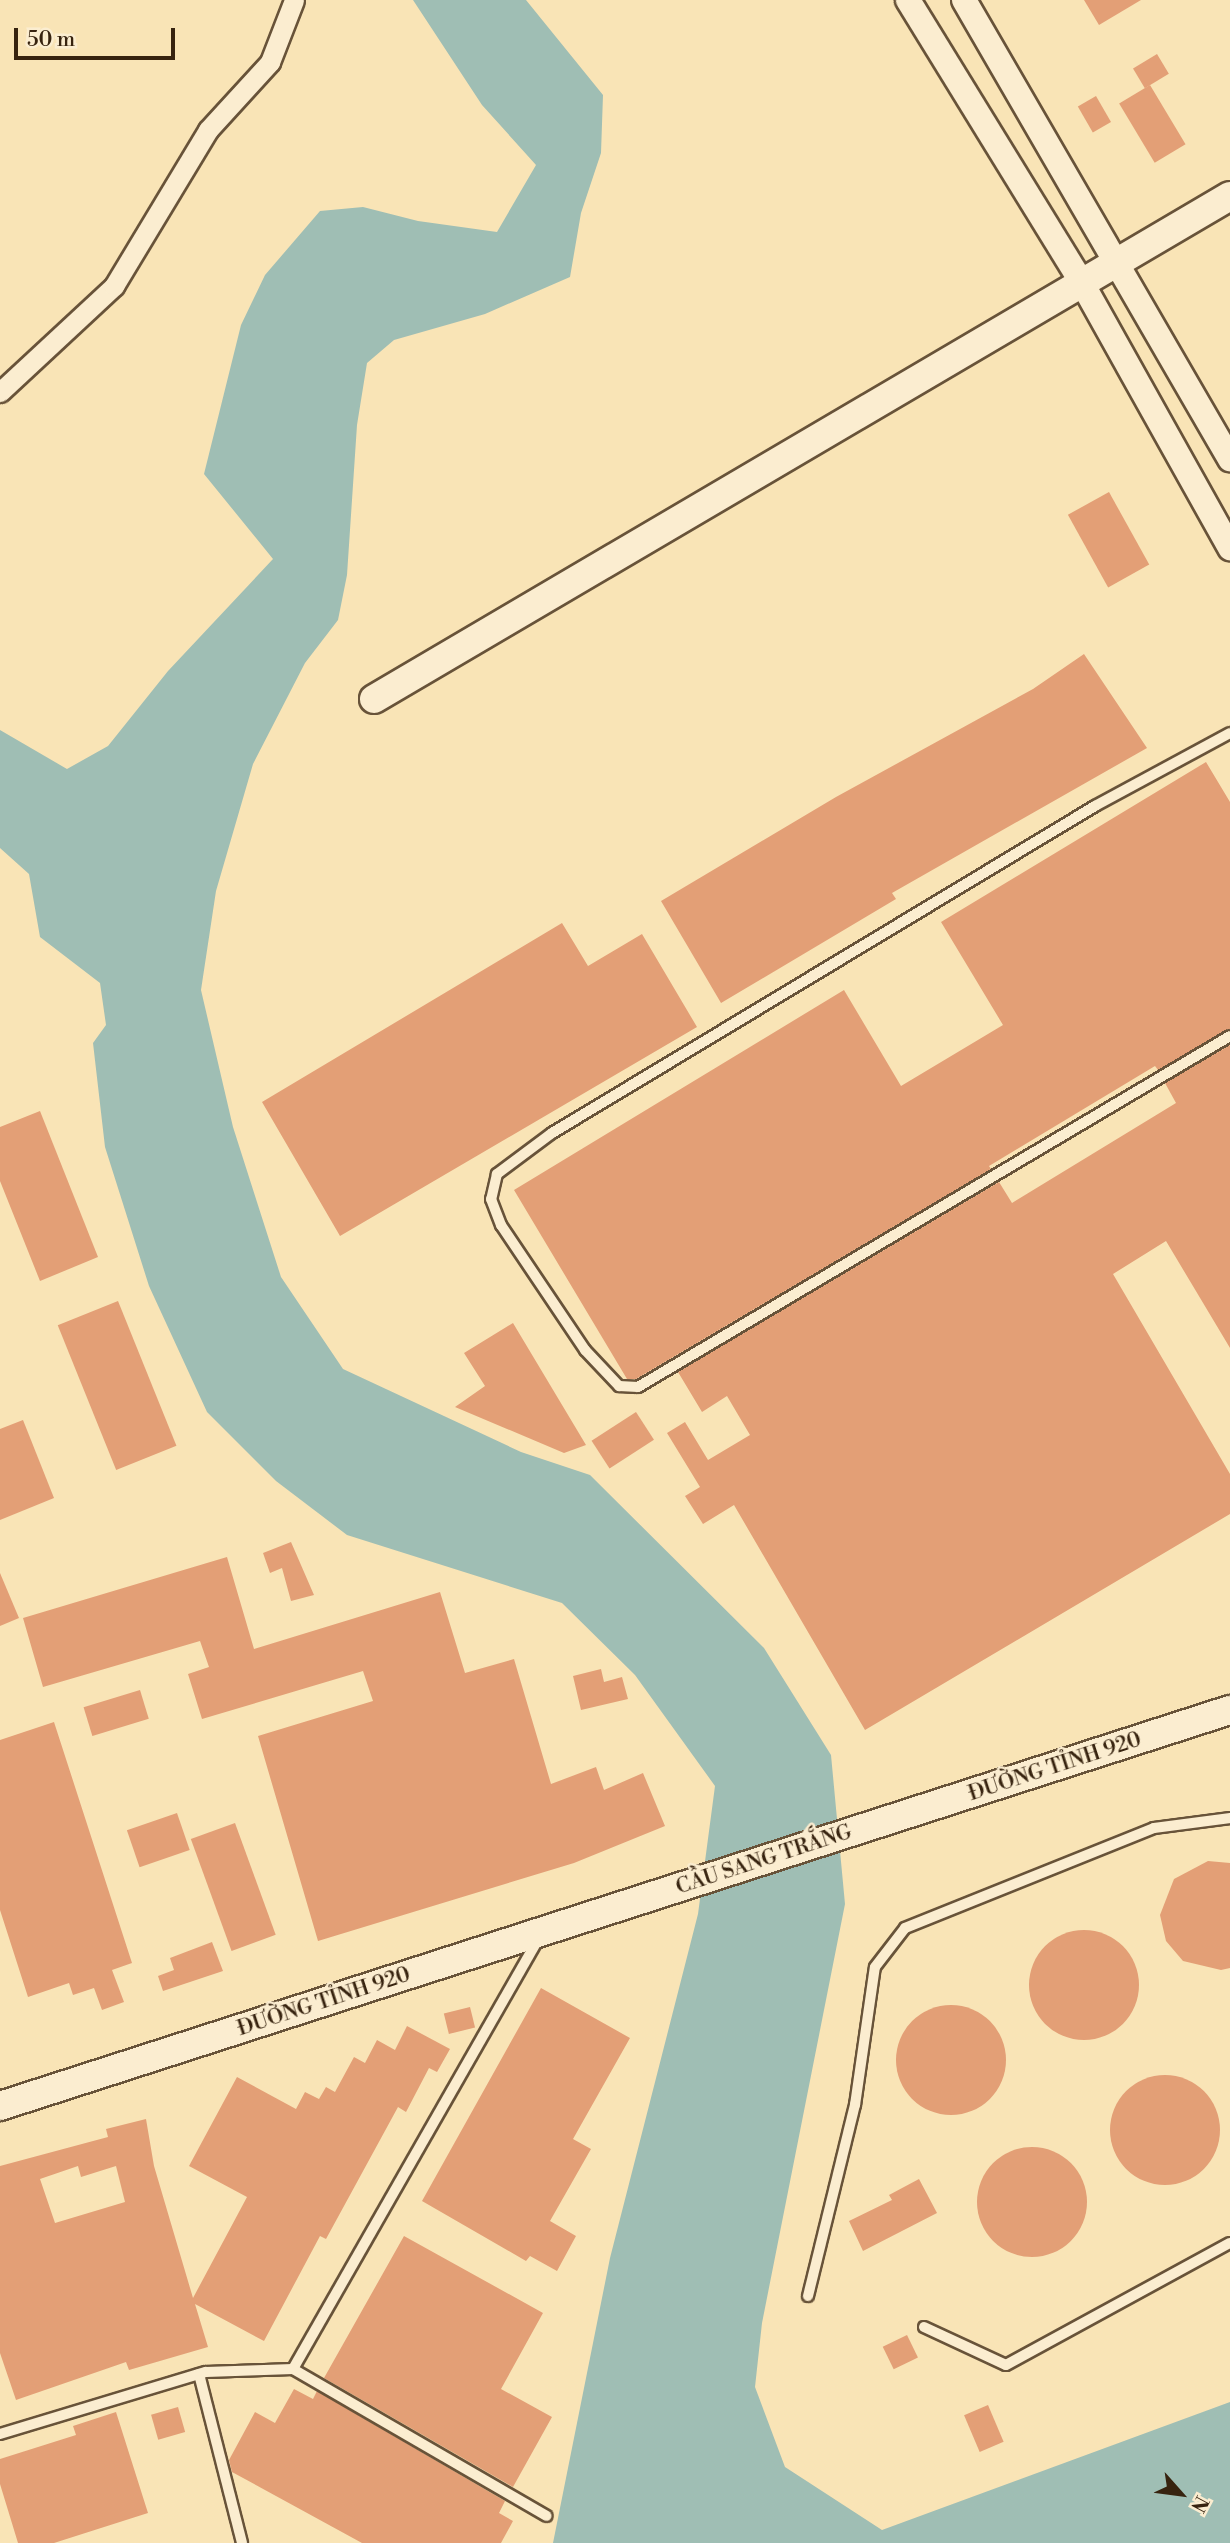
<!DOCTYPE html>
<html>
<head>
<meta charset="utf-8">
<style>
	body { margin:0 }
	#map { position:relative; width:1230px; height:2543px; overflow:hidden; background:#f9e4b6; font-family:"Libre Bodoni",serif }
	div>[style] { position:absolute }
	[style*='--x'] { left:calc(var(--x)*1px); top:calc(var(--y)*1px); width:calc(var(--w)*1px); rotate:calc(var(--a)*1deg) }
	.water>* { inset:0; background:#9fbeb4 }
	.building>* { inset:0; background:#e39f76; transform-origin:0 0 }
	.round { border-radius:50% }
	.roads { filter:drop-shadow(2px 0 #685339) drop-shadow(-2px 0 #685339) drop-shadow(0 2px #685339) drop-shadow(0 -2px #685339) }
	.service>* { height:10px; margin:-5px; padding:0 5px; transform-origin:5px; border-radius:5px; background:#fbedd0 }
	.minor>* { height:19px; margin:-9.5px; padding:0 9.5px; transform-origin:9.5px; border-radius:9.5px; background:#fbedd0 }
	.tertiary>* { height:24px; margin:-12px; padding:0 12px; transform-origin:12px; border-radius:12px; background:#fbedd0 }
	.secondary>* { height:28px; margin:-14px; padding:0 14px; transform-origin:14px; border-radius:14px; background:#fbedd0 }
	span { translate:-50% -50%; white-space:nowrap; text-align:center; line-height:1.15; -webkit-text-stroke:5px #fbedd0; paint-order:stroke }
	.street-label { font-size:21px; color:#37230f }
	.north { position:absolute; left:1146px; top:2459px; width:70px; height:70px; -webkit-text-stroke:5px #fbedd0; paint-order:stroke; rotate:118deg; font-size:19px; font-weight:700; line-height:28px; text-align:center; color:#37230f }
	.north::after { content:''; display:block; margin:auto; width:24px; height:32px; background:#37230f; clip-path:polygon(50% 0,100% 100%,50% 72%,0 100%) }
	.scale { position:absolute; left:14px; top:28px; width:161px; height:32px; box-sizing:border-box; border:4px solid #37230f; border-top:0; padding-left:9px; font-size:21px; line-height:24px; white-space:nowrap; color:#37230f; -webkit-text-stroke:5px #fbedd0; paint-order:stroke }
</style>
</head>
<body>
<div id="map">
	<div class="water">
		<div style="clip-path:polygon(413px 0,526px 0,603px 95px,601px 153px,581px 213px,570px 277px,485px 314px,394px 340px,367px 363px,357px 425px,347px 575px,338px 620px,305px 663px,253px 764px,216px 891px,201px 990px,233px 1127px,281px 1277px,343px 1369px,521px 1452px,590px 1475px,764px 1648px,831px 1755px,845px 1904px,762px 2323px,755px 2387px,785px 2467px,882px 2530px,1230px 2402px,1230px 2543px,553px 2543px,610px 2258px,698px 1914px,715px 1786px,635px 1675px,562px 1603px,347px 1535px,276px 1481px,207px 1412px,149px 1286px,105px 1147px,93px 1043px,106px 1025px,100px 983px,40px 937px,29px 874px,0 848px,0 730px,67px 769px,108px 746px,168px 671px,273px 559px,204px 474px,241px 325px,265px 275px,320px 211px,363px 207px,418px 221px,497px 232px,536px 165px,482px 105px)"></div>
	</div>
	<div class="building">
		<div style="clip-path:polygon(1084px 0,1141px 0,1099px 25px)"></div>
		<div style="left:1157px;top:54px;width:23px;height:28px;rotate:59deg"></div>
		<div style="left:1150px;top:85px;width:69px;height:36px;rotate:59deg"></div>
		<div style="left:1096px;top:96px;width:30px;height:21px;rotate:60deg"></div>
		<div style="left:1109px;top:492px;width:83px;height:47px;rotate:61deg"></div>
		<div style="clip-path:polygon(1084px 654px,1147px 748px,892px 893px,896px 899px,721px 1003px,661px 901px,836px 797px,1033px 689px)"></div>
		<div style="clip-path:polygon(1206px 762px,1230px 802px,1230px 1029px,1158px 1070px,1155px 1066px,989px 1166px,991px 1169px,636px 1379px,627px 1379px,514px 1190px,844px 990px,901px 1086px,1003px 1025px,941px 922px)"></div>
		<div style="clip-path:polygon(562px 923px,588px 966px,642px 934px,697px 1027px,340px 1236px,262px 1102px)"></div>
		<div style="clip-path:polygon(1230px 1045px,1230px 1348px,1166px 1241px,1113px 1274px,1230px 1474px,1230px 1514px,865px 1730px,734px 1505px,703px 1524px,685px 1496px,700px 1487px,667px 1433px,685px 1422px,708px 1460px,750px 1435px,727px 1396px,702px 1412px,678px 1372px,999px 1182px,1012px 1203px,1176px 1103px,1165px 1083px)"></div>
		<div style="clip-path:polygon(40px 1111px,98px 1257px,40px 1281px,0 1181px,0 1127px)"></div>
		<div style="left:118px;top:1301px;width:156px;height:65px;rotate:68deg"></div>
		<div style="clip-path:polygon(513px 1323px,586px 1445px,564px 1453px,455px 1407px,485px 1386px,464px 1353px)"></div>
		<div style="left:636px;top:1412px;width:33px;height:53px;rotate:57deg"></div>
		<div style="clip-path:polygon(23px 1420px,54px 1498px,0 1520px,0 1429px)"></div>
		<div style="clip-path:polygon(291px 1542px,314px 1595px,291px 1601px,282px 1568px,270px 1573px,263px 1553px)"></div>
		<div style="clip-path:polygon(227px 1557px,254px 1649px,440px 1592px,465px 1673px,514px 1659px,551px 1784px,596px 1767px,604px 1790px,643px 1773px,665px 1826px,574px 1863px,318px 1941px,258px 1736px,373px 1701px,363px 1671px,202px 1719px,188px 1674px,209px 1667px,200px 1641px,43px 1687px,23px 1618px)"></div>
		<div style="clip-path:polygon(0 1573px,19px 1618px,0 1626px)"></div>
		<div style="clip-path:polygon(601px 1669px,604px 1682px,622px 1677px,628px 1699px,581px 1710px,573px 1676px)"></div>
		<div style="left:140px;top:1690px;width:30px;height:59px;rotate:73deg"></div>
		<div style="clip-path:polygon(54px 1722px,132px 1963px,112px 1970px,124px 2002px,102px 2010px,94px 1988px,73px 1995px,69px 1983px,28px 1997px,0 1910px,0 1740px)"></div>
		<div style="left:177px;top:1813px;width:39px;height:53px;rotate:71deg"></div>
		<div style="left:235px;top:1823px;width:119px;height:47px;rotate:70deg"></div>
		<div style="clip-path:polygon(1208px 1861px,1230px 1863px,1230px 1968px,1221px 1970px,1183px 1961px,1166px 1941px,1160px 1915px,1174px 1879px)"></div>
		<div class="round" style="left:1029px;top:1930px;width:110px;height:110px"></div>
		<div style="clip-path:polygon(212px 1942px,223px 1971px,163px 1991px,158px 1976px,174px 1970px,170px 1958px)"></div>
		<div style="clip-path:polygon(541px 1988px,630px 2038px,573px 2139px,591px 2149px,550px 2221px,576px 2236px,557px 2271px,530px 2256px,526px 2261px,422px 2201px)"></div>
		<div class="round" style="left:896px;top:2005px;width:110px;height:110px"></div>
		<div style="left:470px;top:2007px;width:21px;height:27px;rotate:76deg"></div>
		<div style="clip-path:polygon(evenodd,407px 2026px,450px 2049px,437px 2072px,429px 2068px,406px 2112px,398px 2107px,326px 2239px,320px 2236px,264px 2341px,195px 2304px,208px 2347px,129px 2370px,126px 2362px,16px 2400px,0 2353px,0 2166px,108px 2137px,106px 2129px,146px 2119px,154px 2166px,193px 2298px,247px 2197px,189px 2166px,237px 2077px,296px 2109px,305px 2092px,319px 2099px,326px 2087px,335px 2092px,354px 2057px,365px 2063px,377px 2040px,395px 2050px,407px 2026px,78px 2166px,81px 2177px,116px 2166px,125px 2202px,55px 2223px,40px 2179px,78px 2166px)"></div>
		<div class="round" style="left:1110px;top:2075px;width:110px;height:110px"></div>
		<div class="round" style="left:977px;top:2147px;width:110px;height:110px"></div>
		<div style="clip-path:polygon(919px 2179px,937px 2213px,863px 2251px,849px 2221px,892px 2200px,889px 2195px)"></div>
		<div style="clip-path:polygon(404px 2236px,543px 2313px,501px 2389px,552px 2417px,513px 2487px,324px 2378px)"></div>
		<div style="left:907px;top:2335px;width:25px;height:27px;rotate:64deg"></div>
		<div style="clip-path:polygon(294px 2389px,313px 2399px,317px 2391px,505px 2501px,499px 2513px,513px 2521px,501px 2543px,362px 2543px,232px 2472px,229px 2460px,255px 2412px,275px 2423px)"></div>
		<div style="left:988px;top:2405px;width:40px;height:26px;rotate:67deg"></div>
		<div style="left:178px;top:2407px;width:26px;height:28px;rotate:74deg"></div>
		<div style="clip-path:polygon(116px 2412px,148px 2513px,54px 2543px,18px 2543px,0 2484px,0 2459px,76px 2435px,73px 2426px)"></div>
	</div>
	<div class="roads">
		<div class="service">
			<div style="--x:1230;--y:733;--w:153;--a:151.6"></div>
			<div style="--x:1095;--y:806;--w:634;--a:148.94"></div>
			<div style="--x:552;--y:1133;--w:69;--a:143.3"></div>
			<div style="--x:497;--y:1174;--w:26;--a:103"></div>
			<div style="--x:491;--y:1199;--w:28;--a:69"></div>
			<div style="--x:501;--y:1225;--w:151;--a:56.1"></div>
			<div style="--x:585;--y:1350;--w:50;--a:46.6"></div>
			<div style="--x:619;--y:1386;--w:19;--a:3"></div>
			<div style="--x:638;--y:1387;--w:688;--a:-30.66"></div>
			<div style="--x:808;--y:2296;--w:197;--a:-76.2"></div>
			<div style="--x:855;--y:2105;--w:139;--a:-81.8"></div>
			<div style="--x:875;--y:1967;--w:49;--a:-52.4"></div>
			<div style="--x:905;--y:1928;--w:268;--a:-21.9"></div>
			<div style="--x:1154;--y:1828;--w:77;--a:-7.5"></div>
			<div style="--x:924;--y:2327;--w:90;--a:24.9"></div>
			<div style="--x:1006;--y:2365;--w:255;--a:-28.6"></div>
			<div style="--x:293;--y:2369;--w:493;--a:-60.3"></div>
			<div style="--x:199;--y:2374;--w:174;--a:75.7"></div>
			<div style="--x:0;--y:2434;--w:215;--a:-16.8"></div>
			<div style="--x:206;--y:2372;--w:87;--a:-2"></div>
			<div style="--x:293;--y:2369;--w:293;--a:30.1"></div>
		</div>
		<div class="minor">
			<div style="--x:0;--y:392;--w:156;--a:-42.9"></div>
			<div style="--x:114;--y:286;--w:182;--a:-58.9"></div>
			<div style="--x:208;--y:130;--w:92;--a:-47.6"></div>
			<div style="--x:270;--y:62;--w:66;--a:-68.8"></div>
		</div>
		<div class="tertiary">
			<div style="--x:908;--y:0;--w:332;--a:58.4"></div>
			<div style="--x:1082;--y:283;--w:304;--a:60.8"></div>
			<div style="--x:964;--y:0;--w:531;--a:59.91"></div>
		</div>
		<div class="secondary">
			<div style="--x:374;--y:699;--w:993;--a:-30.44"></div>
			<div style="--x:0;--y:2106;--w:1292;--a:-17.85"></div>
		</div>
	</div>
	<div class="street-label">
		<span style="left:1055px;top:1767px;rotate:-18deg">ĐƯỜNG TỈNH 920</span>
		<span style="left:764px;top:1860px;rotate:-18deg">CẦU SANG TRẮNG</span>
		<span style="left:324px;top:2002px;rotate:-18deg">ĐƯỜNG TỈNH 920</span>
	</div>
	<div class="north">N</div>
	<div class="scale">50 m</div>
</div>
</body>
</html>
